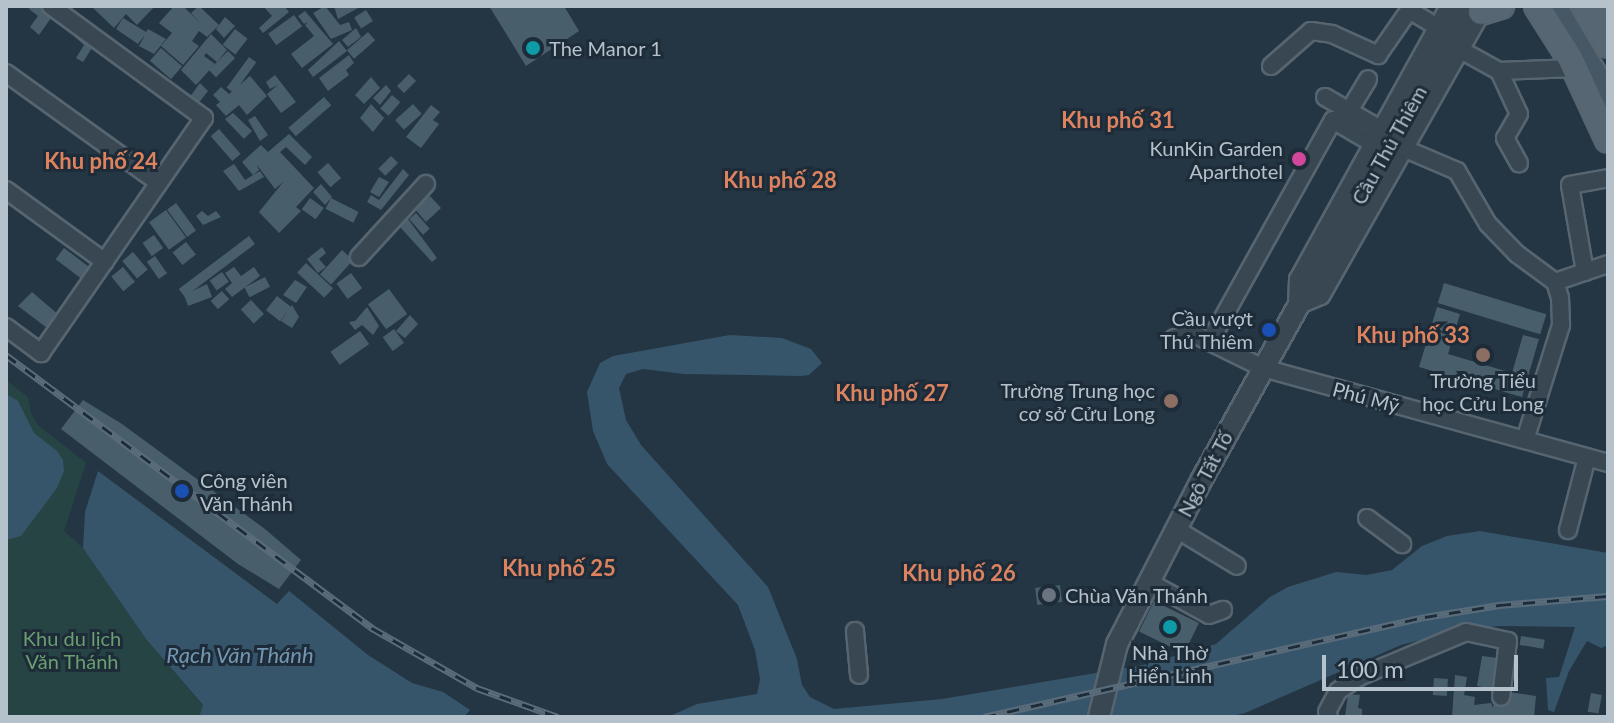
<!DOCTYPE html>
<html>
<head>
<meta charset="utf-8">
<style>
	body { margin:0 }
	#map { position:relative; width:1614px; height:723px; overflow:hidden; background:#243643; font-family:Lato,sans-serif }
	div>[style] { position:absolute }
	[style*='--x'] { left:calc(var(--x)*1px); top:calc(var(--y)*1px); width:calc(var(--w)*1px); rotate:calc(var(--a)*1deg) }
	.green>* { inset:0; background:#264443 }
	.water>* { inset:0; background:#36556b }
	.building>* { inset:0; background:#495e6b; transform-origin:0 0 }
	.roads { filter:drop-shadow(2px 0 #566570) drop-shadow(-2px 0 #566570) drop-shadow(0 2px #566570) drop-shadow(0 -2px #566570) }
	.minor>* { height:16px; margin:-8px; padding:0 8px; transform-origin:8px; border-radius:8px; background:#384752 }
	.tertiary>* { height:20px; margin:-10px; padding:0 10px; transform-origin:10px; border-radius:10px; background:#384752 }
	.secondary>* { height:22px; margin:-11px; padding:0 11px; transform-origin:11px; border-radius:11px; background:#465766 }
	.primary>* { height:24px; margin:-12px; padding:0 12px; transform-origin:12px; border-radius:12px; background:#566672 }
	.rail>* { height:7px; margin-top:-3.5px; transform-origin:0; background:repeating-linear-gradient(90deg,#1d2c38 0 12px,#5a6c7a 0 24px); box-sizing:border-box; border-block:2px solid #5a6c7a }
	.dots>* { width:22px; height:22px; translate:-50% -50%; box-sizing:border-box; border:4px solid #1d2c38; border-radius:50% }
	span { translate:-50% -50%; white-space:nowrap; text-align:center; line-height:1.15; -webkit-text-stroke:6px #1d2c38; paint-order:stroke }
	.poi-label { font-size:20px; color:#b5c2cc }
	.left { translate:0 -50%; text-align:left }
	.right { translate:-100% -50%; text-align:right }
	.street-label { font-size:20px; color:#b5c2cc }
	.park-label { font-size:20px; color:#6a9f6f }
	.neighbourhood-label { font-size:22px; color:#de835f; font-weight:700 }
	.water-label { font-size:22px; color:#7397b2; font-style:italic }
	.frame { position:absolute; inset:0; border:8px solid #b5c2cc; pointer-events:none }
	.scale { position:absolute; left:1322px; top:655px; width:196px; height:36px; box-sizing:border-box; border:4px solid #b5c2cc; border-top:0; padding-left:10px; font-size:24px; line-height:28px; white-space:nowrap; color:#b5c2cc; -webkit-text-stroke:6px #1d2c38; paint-order:stroke }
</style>
</head>
<body>
<div id="map">
	<div class="green">
		<div style="clip-path:polygon(6px 380px,28px 397px,31px 413px,38px 425px,86px 463px,64px 531px,83px 548px,146px 639px,203px 706px,199px 717px,6px 717px)"></div>
	</div>
	<div class="water">
		<div style="clip-path:polygon(730px 335px,782px 338px,811px 349px,822px 363px,809px 375px,801px 376px,684px 374px,643px 369px,626px 374px,619px 388px,626px 420px,641px 445px,768px 587px,797px 659px,802px 685px,810px 697px,834px 709px,942px 699px,1143px 665px,1216px 644px,1270px 597px,1288px 587px,1336px 572px,1366px 575px,1392px 570px,1422px 546px,1447px 536px,1480px 531px,1608px 553px,1608px 645px,1601px 648px,1587px 641px,1569px 671px,1554px 712px,1548px 710px,1546px 678px,1559px 677px,1575px 627px,1499px 626px,1451px 632px,1401px 645px,1245px 713px,1226px 717px,668px 717px,697px 704px,757px 694px,760px 679px,755px 650px,738px 605px,607px 464px,593px 431px,587px 392px,600px 363px,613px 356px)"></div>
		<div style="clip-path:polygon(6px 394px,18px 401px,34px 433px,57px 451px,63px 460px,64px 471px,57px 488px,21px 536px,6px 540px)"></div>
		<div style="clip-path:polygon(98px 471px,277px 604px,289px 591px,368px 655px,412px 683px,443px 692px,470px 710px,464px 717px,199px 717px,203px 705px,146px 639px,83px 548px,85px 512px)"></div>
	</div>
	<div class="building">
		<div style="clip-path:polygon(31px 6px,49px 6px,56px 11px,39px 35px,30px 27px,38px 16px,29px 9px)"></div>
		<div style="clip-path:polygon(91px 6px,155px 6px,137px 25px,126px 14px,114px 28px)"></div>
		<div style="clip-path:polygon(174px 6px,183px 6px,200px 23px,191px 13px,199px 6px,219px 25px,207px 37px,199px 31px,192px 41px,199px 46px,183px 65px,161px 46px,172px 33px,159px 23px)"></div>
		<div style="clip-path:polygon(263px 6px,284px 6px,289px 12px,263px 33px,259px 28px,272px 16px)"></div>
		<div style="clip-path:polygon(325px 6px,340px 25px,349px 22px,352px 30px,331px 39px,313px 13px)"></div>
		<div style="clip-path:polygon(334px 6px,362px 6px,338px 19px)"></div>
		<div style="clip-path:polygon(489px 6px,564px 6px,579px 31px,526px 66px)"></div>
		<div style="left:366px;top:10px;width:13px;height:14px;rotate:58deg"></div>
		<div style="clip-path:polygon(305px 11px,333px 44px,302px 68px,291px 54px,314px 36px,305px 25px,308px 22px,304px 24px,298px 16px)"></div>
		<div style="left:294px;top:15px;width:14px;height:32px;rotate:54deg"></div>
		<div style="clip-path:polygon(225px 17px,235px 26px,224px 38px,216px 29px)"></div>
		<div style="clip-path:polygon(123px 18px,146px 32px,148px 29px,166px 39px,154px 54px,139px 46px,145px 35px,138px 44px,116px 29px)"></div>
		<div style="clip-path:polygon(356px 28px,361px 37px,348px 47px,342px 40px)"></div>
		<div style="left:235px;top:29px;width:16px;height:20px;rotate:38deg"></div>
		<div style="clip-path:polygon(78px 30px,97px 40px,83px 62px,76px 58px,84px 45px,75px 37px)"></div>
		<div style="left:368px;top:32px;width:11px;height:28px;rotate:49deg"></div>
		<div style="clip-path:polygon(211px 34px,227px 50px,217px 62px,206px 53px,204px 56px,215px 64px,196px 85px,181px 70px)"></div>
		<div style="clip-path:polygon(339px 41px,347px 51px,313px 77px,308px 70px)"></div>
		<div style="left:161px;top:48px;width:28px;height:17px;rotate:41deg"></div>
		<div style="left:228px;top:51px;width:10px;height:27px;rotate:45deg"></div>
		<div style="clip-path:polygon(349px 55px,354px 63px,346px 70px,349px 75px,328px 91px,319px 78px)"></div>
		<div style="left:249px;top:57px;width:9px;height:38px;rotate:36deg"></div>
		<div style="left:409px;top:74px;width:10px;height:17px;rotate:45deg"></div>
		<div style="clip-path:polygon(275px 75px,296px 102px,281px 113px,267px 94px,278px 85px,270px 89px,266px 82px)"></div>
		<div style="clip-path:polygon(250px 76px,267px 96px,247px 115px,239px 105px,226px 116px,216px 105px,220px 102px,213px 95px,221px 87px,229px 94px)"></div>
		<div style="clip-path:polygon(371px 77px,380px 88px,364px 104px,355px 95px)"></div>
		<div style="clip-path:polygon(200px 83px,208px 91px,197px 105px,189px 98px)"></div>
		<div style="clip-path:polygon(386px 85px,391px 91px,380px 105px,373px 98px)"></div>
		<div style="left:392px;top:95px;width:11px;height:18px;rotate:41deg"></div>
		<div style="left:324px;top:97px;width:11px;height:47px;rotate:49deg"></div>
		<div style="clip-path:polygon(371px 104px,384px 118px,373px 132px,360px 118px)"></div>
		<div style="left:413px;top:104px;width:13px;height:24px;rotate:48deg"></div>
		<div style="clip-path:polygon(431px 105px,440px 112px,433px 120px,439px 124px,421px 148px,406px 137px)"></div>
		<div style="clip-path:polygon(233px 113px,252px 131px,244px 139px,225px 119px)"></div>
		<div style="clip-path:polygon(255px 116px,268px 135px,260px 141px,248px 120px)"></div>
		<div style="left:219px;top:129px;width:33px;height:11px;rotate:49deg"></div>
		<div style="clip-path:polygon(289px 134px,312px 157px,305px 165px,286px 147px,280px 152px,314px 188px,296px 207px,301px 211px,279px 233px,259px 212px,284px 181px,275px 189px,257px 165px,259px 170px,253px 175px,260px 171px,264px 177px,239px 191px,223px 171px,234px 164px,245px 180px,250px 177px,253px 175px,242px 162px,261px 145px,268px 152px)"></div>
		<div style="left:391px;top:156px;width:10px;height:18px;rotate:45deg"></div>
		<div style="left:328px;top:163px;width:20px;height:14px;rotate:49deg"></div>
		<div style="clip-path:polygon(403px 169px,409px 175px,381px 210px,367px 202px,371px 195px,379px 200px)"></div>
		<div style="clip-path:polygon(379px 177px,389px 182px,379px 197px,370px 192px)"></div>
		<div style="clip-path:polygon(321px 184px,332px 197px,325px 205px,313px 192px)"></div>
		<div style="clip-path:polygon(430px 196px,441px 208px,426px 222px,414px 208px)"></div>
		<div style="left:310px;top:198px;width:17px;height:14px;rotate:36deg"></div>
		<div style="left:331px;top:198px;width:31px;height:12px;rotate:27deg"></div>
		<div style="left:176px;top:203px;width:34px;height:11px;rotate:54deg"></div>
		<div style="left:166px;top:210px;width:34px;height:21px;rotate:54deg"></div>
		<div style="clip-path:polygon(202px 211px,208px 216px,216px 211px,221px 217px,203px 225px,196px 216px)"></div>
		<div style="left:416px;top:213px;width:21px;height:9px;rotate:49deg"></div>
		<div style="clip-path:polygon(408px 219px,437px 258px,432px 262px,399px 226px)"></div>
		<div style="left:154px;top:235px;width:16px;height:14px;rotate:55deg"></div>
		<div style="left:249px;top:236px;width:10px;height:88px;rotate:53deg"></div>
		<div style="left:186px;top:242px;width:16px;height:17px;rotate:52deg"></div>
		<div style="clip-path:polygon(322px 247px,326px 253px,319px 259px,326px 267px,318px 273px,307px 259px)"></div>
		<div style="left:64px;top:248px;width:39px;height:14px;rotate:37deg"></div>
		<div style="left:342px;top:250px;width:15px;height:33px;rotate:42deg"></div>
		<div style="left:133px;top:252px;width:23px;height:14px;rotate:50deg"></div>
		<div style="left:155px;top:256px;width:21px;height:10px;rotate:55deg"></div>
		<div style="left:306px;top:263px;width:37px;height:13px;rotate:43deg"></div>
		<div style="left:123px;top:267px;width:19px;height:15px;rotate:51deg"></div>
		<div style="clip-path:polygon(234px 267px,241px 276px,254px 267px,260px 276px,232px 297px,225px 289px,232px 283px,225px 273px)"></div>
		<div style="left:222px;top:272px;width:12px;height:15px;rotate:55deg"></div>
		<div style="left:351px;top:273px;width:19px;height:18px;rotate:54deg"></div>
		<div style="left:265px;top:277px;width:11px;height:23px;rotate:63deg"></div>
		<div style="clip-path:polygon(295px 280px,307px 287px,296px 303px,283px 295px)"></div>
		<div style="left:1444px;top:283px;width:107px;height:21px;rotate:17deg"></div>
		<div style="clip-path:polygon(207px 284px,212px 297px,188px 306px,184px 295px)"></div>
		<div style="left:389px;top:289px;width:31px;height:26px;rotate:54deg"></div>
		<div style="left:222px;top:291px;width:11px;height:15px;rotate:49deg"></div>
		<div style="clip-path:polygon(32px 292px,60px 316px,51px 331px,18px 306px)"></div>
		<div style="left:277px;top:296px;width:18px;height:18px;rotate:38deg"></div>
		<div style="left:251px;top:300px;width:19px;height:14px;rotate:47deg"></div>
		<div style="clip-path:polygon(292px 305px,299px 317px,292px 328px,281px 321px)"></div>
		<div style="clip-path:polygon(367px 307px,379px 326px,373px 335px,362px 325px,355px 330px,349px 322px,355px 321px)"></div>
		<div style="clip-path:polygon(1437px 307px,1460px 314px,1448px 354px,1512px 373px,1523px 335px,1539px 339px,1522px 397px,1419px 367px)"></div>
		<div style="clip-path:polygon(410px 315px,418px 324px,405px 338px,396px 331px)"></div>
		<div style="left:394px;top:329px;width:17px;height:14px;rotate:54deg"></div>
		<div style="left:360px;top:331px;width:16px;height:36px;rotate:55deg"></div>
		<div style="clip-path:polygon(83px 400px,122px 424px,265px 529px,301px 560px,279px 589px,238px 564px,61px 429px)"></div>
		<div style="left:1060px;top:585px;width:17px;height:25px;rotate:83deg"></div>
		<div style="left:1154px;top:601px;width:50px;height:34px;rotate:26deg"></div>
		<div style="left:1521px;top:636px;width:24px;height:9px;rotate:9deg"></div>
		<div style="clip-path:polygon(1482px 656px,1505px 659px,1495px 689px,1477px 686px)"></div>
		<div style="clip-path:polygon(1455px 675px,1467px 677px,1464px 695px,1475px 697px,1474px 705px,1491px 703px,1493px 708px,1494px 701px,1506px 703px,1508px 692px,1536px 696px,1534px 717px,1452px 717px)"></div>
		<div style="left:1434px;top:678px;width:14px;height:17px;rotate:4deg"></div>
		<div style="left:1591px;top:693px;width:11px;height:19px;rotate:10deg"></div>
		<div style="clip-path:polygon(1348px 694px,1360px 695px,1358px 708px,1362px 709px,1362px 717px,1345px 717px)"></div>
	</div>
	<div class="roads">
		<div class="minor">
			<div style="--x:1449;--y:6;--w:312;--a:118.9"></div>
			<div style="--x:1298;--y:279;--w:27;--a:92"></div>
			<div style="--x:1297;--y:306;--w:26;--a:-23"></div>
			<div style="--x:1321;--y:296;--w:333;--a:-60.5"></div>
			<div style="--x:1409;--y:10;--w:33;--a:31"></div>
			<div style="--x:1459;--y:49;--w:46;--a:28.8"></div>
			<div style="--x:1499;--y:71;--w:47;--a:65.1"></div>
			<div style="--x:1519;--y:114;--w:28;--a:120"></div>
			<div style="--x:1505;--y:138;--w:29;--a:61"></div>
			<div style="--x:1271;--y:66;--w:53;--a:-41.2"></div>
			<div style="--x:1311;--y:31;--w:21;--a:8"></div>
			<div style="--x:1332;--y:34;--w:51;--a:24.5"></div>
			<div style="--x:1378;--y:55;--w:60;--a:-55.2"></div>
			<div style="--x:1499;--y:71;--w:76;--a:-2.3"></div>
			<div style="--x:6;--y:73;--w:188;--a:35.7"></div>
			<div style="--x:1325;--y:97;--w:64;--a:30.2"></div>
			<div style="--x:1349;--y:111;--w:37;--a:-59"></div>
			<div style="--x:1403;--y:148;--w:59;--a:23.1"></div>
			<div style="--x:1457;--y:171;--w:61;--a:59.7"></div>
			<div style="--x:1488;--y:224;--w:42;--a:46"></div>
			<div style="--x:1517;--y:254;--w:47;--a:36.4"></div>
			<div style="--x:6;--y:190;--w:122;--a:36"></div>
			<div style="--x:359;--y:257;--w:99;--a:-47.5"></div>
			<div style="--x:1585;--y:272;--w:88;--a:-99.8"></div>
			<div style="--x:1570;--y:185;--w:39;--a:-10"></div>
			<div style="--x:1555;--y:282;--w:56;--a:-18.8"></div>
			<div style="--x:6;--y:327;--w:44;--a:36.6"></div>
			<div style="--x:41;--y:353;--w:286;--a:-55.3"></div>
			<div style="--x:204;--y:118;--w:190;--a:-143.8"></div>
			<div style="--x:1174;--y:338;--w:20;--a:-11"></div>
			<div style="--x:1194;--y:334;--w:77;--a:26.2"></div>
			<div style="--x:1263;--y:368;--w:358;--a:15.4"></div>
			<div style="--x:1210;--y:341;--w:253;--a:-60.9"></div>
			<div style="--x:1333;--y:120;--w:45;--a:30.5"></div>
			<div style="--x:1525;--y:440;--w:121;--a:-72.6"></div>
			<div style="--x:1561;--y:325;--w:27;--a:-92"></div>
			<div style="--x:1560;--y:298;--w:17;--a:-107"></div>
			<div style="--x:1367;--y:518;--w:44;--a:36.6"></div>
			<div style="--x:1176;--y:529;--w:71;--a:31.2"></div>
			<div style="--x:1568;--y:530;--w:75;--a:-75.4"></div>
			<div style="--x:1149;--y:582;--w:68;--a:28.8"></div>
			<div style="--x:1209;--y:615;--w:15;--a:-20"></div>
			<div style="--x:855;--y:631;--w:44;--a:84.8"></div>
			<div style="--x:1329;--y:717;--w:5;--a:-112"></div>
			<div style="--x:1327;--y:712;--w:24;--a:-62"></div>
			<div style="--x:1338;--y:691;--w:25;--a:-34"></div>
			<div style="--x:1359;--y:677;--w:116;--a:-22.8"></div>
			<div style="--x:1466;--y:632;--w:43;--a:12.1"></div>
			<div style="--x:1508;--y:641;--w:56;--a:97.1"></div>
		</div>
		<div class="tertiary">
			<div style="--x:1099;--y:717;--w:75;--a:-76.1"></div>
			<div style="--x:1117;--y:644;--w:24;--a:-62"></div>
			<div style="--x:1128;--y:623;--w:162;--a:-62.8"></div>
			<div style="--x:1202;--y:479;--w:541;--a:-60.92"></div>
		</div>
		<div class="secondary">
			<div style="--x:1555;--y:6;--w:104;--a:59.5"></div>
		</div>
		<div class="primary">
			<div style="--x:1537;--y:6;--w:62;--a:57.6"></div>
			<div style="--x:1570;--y:58;--w:90;--a:65.1"></div>
			<div style="--x:1583;--y:6;--w:46;--a:57.3"></div>
			<div style="--x:1607;--y:6;--w:2;--a:63"></div>
			<div style="--x:1481;--y:12;--w:21;--a:-17"></div>
		</div>
	</div>
	<div class="rail">
		<div style="--x:6;--y:355;--w:457;--a:36.7"></div>
		<div style="--x:372;--y:628;--w:121;--a:29.7"></div>
		<div style="--x:477;--y:688;--w:86;--a:19.7"></div>
		<div style="--x:984;--y:717;--w:452;--a:-12.8"></div>
		<div style="--x:1425;--y:617;--w:75;--a:-9.2"></div>
		<div style="--x:1499;--y:605;--w:109;--a:-4.7"></div>
	</div>
	<div class="dots">
		<div style="left:533px;top:48px;background:#0f9aa8"></div>
		<div style="left:1299px;top:159px;background:#d1479c"></div>
		<div style="left:1269px;top:330px;background:#1a4fb4"></div>
		<div style="left:1483px;top:355px;background:#8d6e63"></div>
		<div style="left:1171px;top:401px;background:#8d6e63"></div>
		<div style="left:182px;top:491px;background:#1a4fb4"></div>
		<div style="left:1049px;top:595px;background:#6b7280"></div>
		<div style="left:1170px;top:627px;background:#0f9aa8"></div>
	</div>
	<div class="poi-label">
		<span class="left" style="left:549px;top:48px">The Manor 1</span>
		<span class="right" style="left:1283px;top:160px">KunKin Garden<br>Aparthotel</span>
		<span class="right" style="left:1253px;top:330px">Cầu vượt<br>Thủ Thiêm</span>
		<span style="left:1483px;top:392px">Trường Tiểu<br>học Cửu Long</span>
		<span class="right" style="left:1155px;top:402px">Trường Trung học<br>cơ sở Cửu Long</span>
		<span class="left" style="left:200px;top:492px">Công viên<br>Văn Thánh</span>
		<span class="left" style="left:1065px;top:595px">Chùa Văn Thánh</span>
		<span style="left:1170px;top:664px">Nhà Thờ<br>Hiển Linh</span>
	</div>
	<div class="street-label">
		<span style="left:1389px;top:145px;rotate:-61deg">Cầu Thủ Thiêm</span>
		<span style="left:1366px;top:397px;rotate:15deg">Phú Mỹ</span>
		<span style="left:1205px;top:474px;rotate:-62deg">Ngô Tất Tố</span>
	</div>
	<div class="park-label">
		<span style="left:72px;top:650px">Khu du lịch<br>Văn Thánh</span>
	</div>
	<div class="neighbourhood-label">
		<span style="left:1118px;top:120px">Khu phố 31</span>
		<span style="left:101px;top:161px">Khu phố 24</span>
		<span style="left:780px;top:180px">Khu phố 28</span>
		<span style="left:1413px;top:335px">Khu phố 33</span>
		<span style="left:892px;top:393px">Khu phố 27</span>
		<span style="left:559px;top:568px">Khu phố 25</span>
		<span style="left:959px;top:573px">Khu phố 26</span>
	</div>
	<div class="water-label">
		<span style="left:240px;top:655px">Rạch Văn Thánh</span>
	</div>
	<div class="frame"></div>
	<div class="scale">100 m</div>
</div>
</body>
</html>
